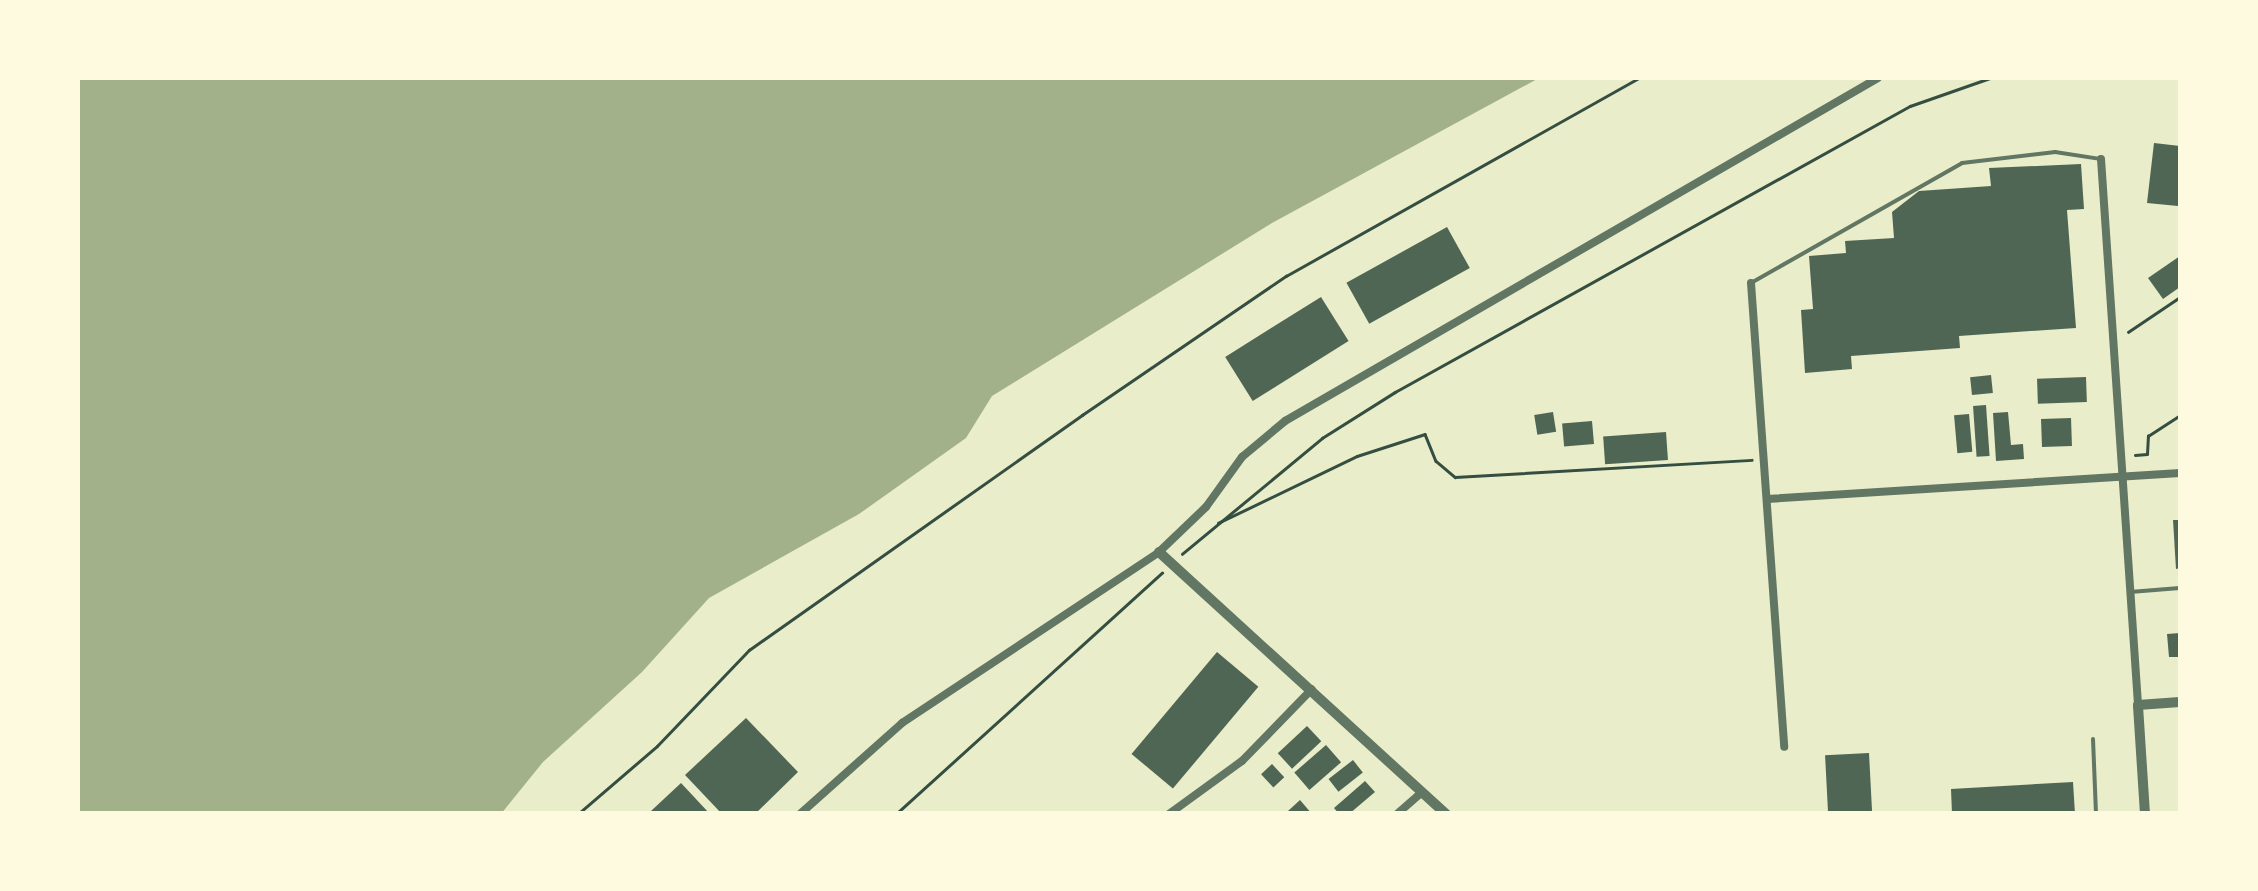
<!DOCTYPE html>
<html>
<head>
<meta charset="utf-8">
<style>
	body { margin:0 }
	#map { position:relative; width:2258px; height:891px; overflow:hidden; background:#e9edc9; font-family:"Public Sans",sans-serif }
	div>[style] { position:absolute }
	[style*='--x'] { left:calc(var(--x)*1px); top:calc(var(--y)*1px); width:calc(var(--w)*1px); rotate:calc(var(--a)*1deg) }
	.water>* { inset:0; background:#a3b18a }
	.building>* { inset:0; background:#4f6655; transform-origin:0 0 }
	.path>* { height:2.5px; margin:-1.25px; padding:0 1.25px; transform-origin:1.25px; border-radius:1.25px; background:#344e41 }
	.service>* { height:4px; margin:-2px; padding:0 2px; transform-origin:2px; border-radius:2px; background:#617663 }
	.minor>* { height:8px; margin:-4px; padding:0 4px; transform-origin:4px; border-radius:4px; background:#617663 }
	.tertiary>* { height:10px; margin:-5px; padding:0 5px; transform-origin:5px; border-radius:5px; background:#617663 }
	span { translate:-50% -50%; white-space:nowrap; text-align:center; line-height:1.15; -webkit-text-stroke:9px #fefae0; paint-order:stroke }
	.frame { position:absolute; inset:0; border:80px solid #fefae0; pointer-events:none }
</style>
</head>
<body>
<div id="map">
	<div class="water">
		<div style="clip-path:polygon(78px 78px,1539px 78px,1272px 223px,992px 396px,966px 438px,859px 514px,709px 598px,642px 672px,543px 762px,501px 814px,78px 813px)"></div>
	</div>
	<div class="building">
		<div style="clip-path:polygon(2154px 143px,2180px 146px,2178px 206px,2147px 203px)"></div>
		<div style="clip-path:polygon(2081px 164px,2084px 209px,2067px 210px,2076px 328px,1959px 336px,1960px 348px,1851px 356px,1852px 369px,1805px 373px,1801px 310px,1813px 309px,1809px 256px,1846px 253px,1845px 241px,1894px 238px,1892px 212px,1919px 191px,1991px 186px,1989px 168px)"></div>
		<div style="left:1447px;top:227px;width:47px;height:115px;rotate:61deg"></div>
		<div style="clip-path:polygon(2180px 256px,2180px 287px,2163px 299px,2148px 278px)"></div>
		<div style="left:1321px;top:297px;width:52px;height:113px;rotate:58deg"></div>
		<div style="left:1991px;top:375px;width:18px;height:21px;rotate:84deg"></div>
		<div style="left:2086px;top:377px;width:25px;height:49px;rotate:88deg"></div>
		<div style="left:1986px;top:405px;width:51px;height:13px;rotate:86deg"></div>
		<div style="left:1553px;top:412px;width:20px;height:19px;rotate:81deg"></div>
		<div style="clip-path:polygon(2008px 412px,2011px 445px,2023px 444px,2024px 459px,1996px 461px,1993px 413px)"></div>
		<div style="left:1969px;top:414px;width:38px;height:15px;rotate:85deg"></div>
		<div style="left:2071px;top:418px;width:28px;height:30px;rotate:88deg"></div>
		<div style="left:1592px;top:421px;width:23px;height:30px;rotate:85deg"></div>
		<div style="left:1666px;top:432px;width:28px;height:63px;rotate:86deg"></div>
		<div style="clip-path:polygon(2173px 520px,2180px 520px,2180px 568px,2176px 569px)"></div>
		<div style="clip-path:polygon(2180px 633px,2180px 657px,2169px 657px,2167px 634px)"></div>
		<div style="left:1217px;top:652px;width:54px;height:133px;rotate:40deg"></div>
		<div style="clip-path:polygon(746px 718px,798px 772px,755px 814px,722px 814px,685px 775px)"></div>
		<div style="left:1307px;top:726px;width:21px;height:40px;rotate:47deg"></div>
		<div style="left:1326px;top:745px;width:23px;height:42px;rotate:49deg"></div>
		<div style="left:1869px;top:753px;width:61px;height:44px;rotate:87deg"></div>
		<div style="left:1353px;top:760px;width:16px;height:31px;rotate:52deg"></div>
		<div style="left:1272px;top:764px;width:18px;height:15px;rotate:47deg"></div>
		<div style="clip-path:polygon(1365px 781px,1375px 792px,1349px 814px,1339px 814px,1334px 808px)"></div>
		<div style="clip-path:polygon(2073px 782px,2075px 814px,1952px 814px,1951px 789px)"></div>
		<div style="clip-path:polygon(681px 783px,710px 814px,651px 811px)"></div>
		<div style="clip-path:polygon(1300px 800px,1312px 814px,1288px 811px)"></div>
	</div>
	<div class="path">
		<div style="--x:2128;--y:332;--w:63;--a:-33.9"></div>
		<div style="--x:2135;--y:455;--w:12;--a:-5"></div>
		<div style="--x:2147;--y:454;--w:18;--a:-87"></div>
		<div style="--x:2148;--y:436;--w:38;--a:-33"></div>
		<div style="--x:1218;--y:523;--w:154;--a:-25.7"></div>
		<div style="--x:1357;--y:456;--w:71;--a:-17.9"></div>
		<div style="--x:1425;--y:434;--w:29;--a:68"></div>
		<div style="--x:1436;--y:461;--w:25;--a:40"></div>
		<div style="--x:1455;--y:477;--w:297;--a:-3.3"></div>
		<div style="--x:1182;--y:554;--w:182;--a:-39.6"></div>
		<div style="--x:1322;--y:438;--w:86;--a:-32.2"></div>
		<div style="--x:1395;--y:392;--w:589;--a:-29.05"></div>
		<div style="--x:1910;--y:106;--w:85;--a:-19.3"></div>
		<div style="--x:578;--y:814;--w:104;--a:-40.7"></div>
		<div style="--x:657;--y:746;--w:133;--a:-46.2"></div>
		<div style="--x:749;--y:650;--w:408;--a:-35.2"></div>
		<div style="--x:1082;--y:415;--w:247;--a:-34.3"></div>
		<div style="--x:1286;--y:276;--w:405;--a:-29.3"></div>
		<div style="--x:896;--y:814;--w:359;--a:-42.2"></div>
	</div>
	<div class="service">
		<div style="--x:1751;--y:283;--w:243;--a:-29.6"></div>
		<div style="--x:1962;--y:163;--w:94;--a:-6.7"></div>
		<div style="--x:2055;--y:152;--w:47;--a:8.7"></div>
		<div style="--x:2130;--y:592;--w:50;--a:-4.6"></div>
		<div style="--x:2093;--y:739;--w:75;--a:87.7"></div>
	</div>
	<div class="minor">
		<div style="--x:2101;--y:159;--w:547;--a:86.12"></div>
		<div style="--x:1751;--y:283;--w:465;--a:85.9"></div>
		<div style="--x:1767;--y:499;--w:414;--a:-3.6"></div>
		<div style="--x:800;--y:814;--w:137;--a:-41.7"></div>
		<div style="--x:902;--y:723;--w:309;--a:-33.6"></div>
		<div style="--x:1159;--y:552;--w:65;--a:-43.8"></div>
		<div style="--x:1206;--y:507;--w:62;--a:-54.2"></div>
		<div style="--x:1242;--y:457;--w:56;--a:-39.9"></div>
		<div style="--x:1285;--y:421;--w:685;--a:-30.05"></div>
		<div style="--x:1169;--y:814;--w:90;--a:-36"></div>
		<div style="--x:1242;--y:761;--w:100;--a:-45.8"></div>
		<div style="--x:1397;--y:814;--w:33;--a:-41"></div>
	</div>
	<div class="tertiary">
		<div style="--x:1159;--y:552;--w:389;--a:42.4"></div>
		<div style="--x:2145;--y:814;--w:109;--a:-93.7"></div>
		<div style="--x:2138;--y:705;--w:42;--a:-4.1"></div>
	</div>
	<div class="frame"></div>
</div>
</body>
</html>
